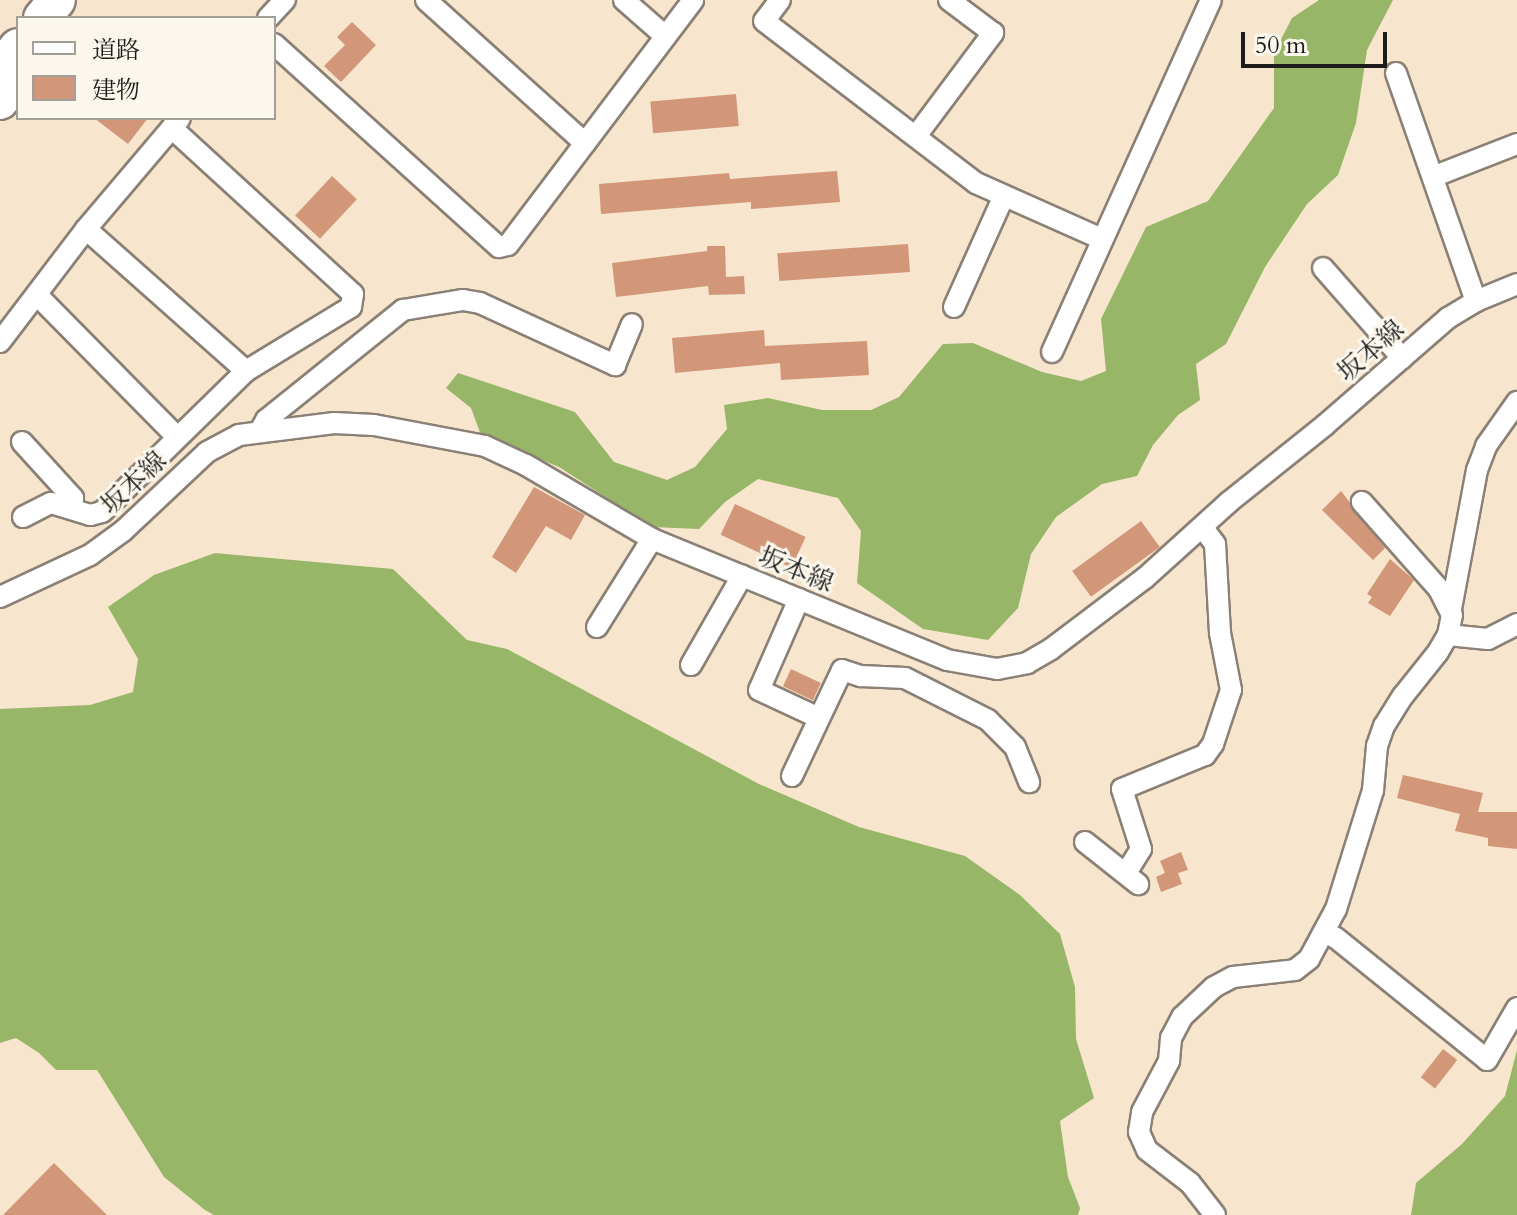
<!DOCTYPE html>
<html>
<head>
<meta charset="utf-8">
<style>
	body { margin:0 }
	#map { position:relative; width:1517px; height:1215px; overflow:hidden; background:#f7e5ce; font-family:Cardo,"Noto Serif JP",serif }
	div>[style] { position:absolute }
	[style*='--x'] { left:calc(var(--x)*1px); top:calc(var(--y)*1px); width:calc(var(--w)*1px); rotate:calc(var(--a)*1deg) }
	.forest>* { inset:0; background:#98b668 }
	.building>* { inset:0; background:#d29679; transform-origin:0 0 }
	.roads { filter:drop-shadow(2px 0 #8a8075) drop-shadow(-2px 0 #8a8075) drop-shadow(0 2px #8a8075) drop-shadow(0 -2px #8a8075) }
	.street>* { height:20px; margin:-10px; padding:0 10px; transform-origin:10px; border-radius:10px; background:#fff }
	.highway>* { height:36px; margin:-18px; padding:0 18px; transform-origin:18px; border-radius:18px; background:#fff }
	span { translate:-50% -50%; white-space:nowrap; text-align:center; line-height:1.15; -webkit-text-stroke:6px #fbf7ec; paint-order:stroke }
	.street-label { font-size:26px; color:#1c1c1c }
	.legend { position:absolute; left:16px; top:16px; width:260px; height:104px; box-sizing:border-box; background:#fbf7ec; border:2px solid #a29f99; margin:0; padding:10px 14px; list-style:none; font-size:24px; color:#1c1c1c }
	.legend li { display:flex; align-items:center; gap:16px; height:40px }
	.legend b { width:40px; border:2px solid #a29f99 }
	.scale { position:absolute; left:1241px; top:32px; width:146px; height:36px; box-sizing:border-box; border:4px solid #1c1c1c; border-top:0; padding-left:10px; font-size:24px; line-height:28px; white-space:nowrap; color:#1c1c1c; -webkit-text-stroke:6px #fbf7ec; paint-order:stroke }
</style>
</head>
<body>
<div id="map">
	<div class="forest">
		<div style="clip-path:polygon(1319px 0,1393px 0,1367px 50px,1356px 123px,1338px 175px,1307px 204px,1265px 267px,1226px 344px,1196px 364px,1200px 400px,1178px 415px,1153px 445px,1137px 476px,1102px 484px,1056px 517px,1031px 554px,1018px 608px,988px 640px,923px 629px,857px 583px,861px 531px,838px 498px,758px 479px,725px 502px,699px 529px,652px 527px,559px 467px,481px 435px,471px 408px,446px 388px,458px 373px,575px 412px,614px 462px,667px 480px,695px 467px,727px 429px,724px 405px,768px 398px,822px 410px,871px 410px,899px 397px,943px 344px,973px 343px,1042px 372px,1081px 381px,1106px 371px,1101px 319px,1146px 227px,1208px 201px,1274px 108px,1274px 53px,1292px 18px)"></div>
		<div style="clip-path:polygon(215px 553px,393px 569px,467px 640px,507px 649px,759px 784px,859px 827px,965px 856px,1020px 895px,1060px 934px,1075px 987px,1076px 1039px,1094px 1098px,1060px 1121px,1068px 1177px,1080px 1208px,1078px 1215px,214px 1215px,205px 1210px,164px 1177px,97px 1070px,56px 1070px,39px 1053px,16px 1038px,0 1043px,0 709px,90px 705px,133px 692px,138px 659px,108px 607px,154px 575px)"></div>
		<div style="clip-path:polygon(1517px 1050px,1517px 1215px,1411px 1215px,1416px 1183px,1462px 1144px,1505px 1096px)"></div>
	</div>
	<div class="building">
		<div style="clip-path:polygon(352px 22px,376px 45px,341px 82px,324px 66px,345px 45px,337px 37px)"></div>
		<div style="left:736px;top:94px;width:32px;height:86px;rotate:85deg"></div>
		<div style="clip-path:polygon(94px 118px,148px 118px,128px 144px)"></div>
		<div style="clip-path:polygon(837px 171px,840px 202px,751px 209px,751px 202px,601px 214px,599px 184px,729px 173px,730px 179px)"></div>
		<div style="left:332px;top:176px;width:34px;height:54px;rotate:43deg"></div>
		<div style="left:908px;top:244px;width:28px;height:131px;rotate:86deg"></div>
		<div style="clip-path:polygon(707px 246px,725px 246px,726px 277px,744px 276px,745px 294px,709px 295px,708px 286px,616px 297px,612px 263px,707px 251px)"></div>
		<div style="clip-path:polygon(764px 330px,765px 346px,867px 341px,869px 375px,781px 380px,780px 363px,675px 373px,672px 338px)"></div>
		<div style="clip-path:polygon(534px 487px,585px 515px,571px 540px,546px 526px,516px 573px,492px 557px)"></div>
		<div style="clip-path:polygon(1341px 491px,1385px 548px,1373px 560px,1322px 510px)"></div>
		<div style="left:735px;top:504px;width:78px;height:34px;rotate:25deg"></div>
		<div style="left:1141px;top:521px;width:32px;height:85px;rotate:54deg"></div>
		<div style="clip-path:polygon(1390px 559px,1414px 580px,1390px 616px,1368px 603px,1372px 597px,1367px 594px)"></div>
		<div style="left:791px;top:669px;width:33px;height:19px;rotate:25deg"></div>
		<div style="clip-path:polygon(1403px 775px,1483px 793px,1478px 812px,1517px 812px,1517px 849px,1488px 846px,1488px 838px,1455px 831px,1460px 814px,1397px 798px)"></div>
		<div style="clip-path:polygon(1181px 852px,1188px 870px,1178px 873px,1182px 884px,1161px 892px,1156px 877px,1165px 873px,1160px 861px)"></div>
		<div style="left:1443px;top:1049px;width:18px;height:36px;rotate:38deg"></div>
		<div style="clip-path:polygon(54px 1163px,107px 1215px,3px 1215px)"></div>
	</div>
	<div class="roads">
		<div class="street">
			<div style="--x:426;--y:0;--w:214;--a:42"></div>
			<div style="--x:624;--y:0;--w:55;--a:41.3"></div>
			<div style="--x:780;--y:0;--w:26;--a:127"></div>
			<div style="--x:764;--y:21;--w:267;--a:37.4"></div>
			<div style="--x:976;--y:183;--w:138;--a:24"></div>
			<div style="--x:268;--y:18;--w:25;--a:-47"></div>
			<div style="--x:274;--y:44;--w:303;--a:42.1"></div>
			<div style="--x:499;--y:247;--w:9;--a:-13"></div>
			<div style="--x:508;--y:245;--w:307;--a:-52.9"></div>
			<div style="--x:1396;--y:73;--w:242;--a:70.7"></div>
			<div style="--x:916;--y:136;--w:129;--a:-53.2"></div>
			<div style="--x:993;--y:33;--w:55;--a:-143.1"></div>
			<div style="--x:1435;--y:176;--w:88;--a:-21.3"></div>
			<div style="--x:86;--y:229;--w:214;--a:41.6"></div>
			<div style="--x:1323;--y:268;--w:120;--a:48.7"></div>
			<div style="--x:38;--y:296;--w:197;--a:45.4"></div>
			<div style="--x:954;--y:307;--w:122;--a:-65.8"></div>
			<div style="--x:0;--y:342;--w:142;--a:-52.7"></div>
			<div style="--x:86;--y:229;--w:145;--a:-49.7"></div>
			<div style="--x:1052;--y:352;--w:386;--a:-65.7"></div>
			<div style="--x:260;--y:431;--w:13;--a:-61"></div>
			<div style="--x:266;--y:420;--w:176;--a:-38.8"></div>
			<div style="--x:403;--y:310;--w:61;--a:-9.5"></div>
			<div style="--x:463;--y:300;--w:17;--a:10"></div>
			<div style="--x:480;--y:303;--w:149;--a:24.7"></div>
			<div style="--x:615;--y:365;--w:44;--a:-67.5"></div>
			<div style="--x:22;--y:442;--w:76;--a:47.7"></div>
			<div style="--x:73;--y:498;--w:11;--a:100"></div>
			<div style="--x:23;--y:517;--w:31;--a:-27"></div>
			<div style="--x:51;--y:503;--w:41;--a:17.1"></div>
			<div style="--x:90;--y:515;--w:12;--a:-14"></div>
			<div style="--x:102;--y:512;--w:202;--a:-44.4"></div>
			<div style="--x:246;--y:371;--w:123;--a:-31.4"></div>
			<div style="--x:351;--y:307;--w:13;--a:-81"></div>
			<div style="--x:353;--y:294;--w:246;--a:-137.5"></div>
			<div style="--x:0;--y:597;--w:99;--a:-25"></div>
			<div style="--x:90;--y:555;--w:41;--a:-36"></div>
			<div style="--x:123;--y:531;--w:115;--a:-43.2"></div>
			<div style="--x:207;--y:452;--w:36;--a:-28"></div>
			<div style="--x:239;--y:435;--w:96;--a:-7.2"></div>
			<div style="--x:334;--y:423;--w:40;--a:2.9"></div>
			<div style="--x:374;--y:425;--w:113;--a:10.7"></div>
			<div style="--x:485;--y:446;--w:45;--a:24.9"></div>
			<div style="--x:526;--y:465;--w:146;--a:30.4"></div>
			<div style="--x:652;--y:539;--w:319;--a:22.3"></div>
			<div style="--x:947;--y:660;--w:51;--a:10.2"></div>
			<div style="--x:997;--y:669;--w:31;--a:-11"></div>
			<div style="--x:1027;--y:663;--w:28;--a:-30"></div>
			<div style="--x:1051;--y:649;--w:118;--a:-37.1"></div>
			<div style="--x:1145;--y:578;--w:113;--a:-42.1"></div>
			<div style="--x:1229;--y:502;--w:123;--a:-38.7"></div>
			<div style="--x:1325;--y:425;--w:163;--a:-41"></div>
			<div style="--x:1448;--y:318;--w:33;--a:-31"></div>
			<div style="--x:1476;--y:301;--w:44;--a:-22.5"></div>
			<div style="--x:799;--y:599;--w:99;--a:113.7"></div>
			<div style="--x:759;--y:690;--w:64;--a:25"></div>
			<div style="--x:1451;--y:609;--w:141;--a:-79.4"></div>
			<div style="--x:1477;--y:470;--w:26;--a:-69"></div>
			<div style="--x:1486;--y:446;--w:54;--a:-54.8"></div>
			<div style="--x:597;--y:627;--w:104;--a:-58"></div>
			<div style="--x:1448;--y:635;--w:40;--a:5.7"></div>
			<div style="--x:1488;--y:639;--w:33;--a:-27"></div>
			<div style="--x:691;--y:665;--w:103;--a:-60.2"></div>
			<div style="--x:792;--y:776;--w:117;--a:-64.7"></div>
			<div style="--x:842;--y:670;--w:20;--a:18"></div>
			<div style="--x:861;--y:676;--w:44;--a:2.6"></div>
			<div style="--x:905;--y:678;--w:93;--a:26.8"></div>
			<div style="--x:988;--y:720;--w:38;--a:45"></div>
			<div style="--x:1015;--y:747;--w:38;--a:68"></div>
			<div style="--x:1085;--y:842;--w:68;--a:38.4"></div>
			<div style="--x:1126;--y:873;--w:28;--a:-58"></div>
			<div style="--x:1141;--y:849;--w:63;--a:-107.6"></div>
			<div style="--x:1122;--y:789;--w:90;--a:-22.3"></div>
			<div style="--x:1205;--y:755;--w:14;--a:-54"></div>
			<div style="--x:1213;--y:744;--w:57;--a:-71.6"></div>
			<div style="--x:1231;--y:690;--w:58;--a:-100.9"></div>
			<div style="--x:1220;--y:633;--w:89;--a:-93.2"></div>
			<div style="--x:1215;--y:544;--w:21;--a:-127"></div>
			<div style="--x:1324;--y:932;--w:13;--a:27"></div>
			<div style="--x:1336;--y:938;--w:194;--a:38.9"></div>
			<div style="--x:1487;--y:1060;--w:60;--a:-60"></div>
			<div style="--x:1215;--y:1215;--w:41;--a:-128"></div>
			<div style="--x:1190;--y:1183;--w:54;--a:-142.5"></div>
			<div style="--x:1147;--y:1150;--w:20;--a:-114"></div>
			<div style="--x:1139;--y:1132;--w:20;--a:-81"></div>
			<div style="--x:1142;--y:1112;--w:58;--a:-62.1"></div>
			<div style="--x:1169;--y:1061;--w:23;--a:-85"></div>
			<div style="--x:1171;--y:1038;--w:24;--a:-62"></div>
			<div style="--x:1182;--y:1017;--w:44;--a:-43.2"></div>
			<div style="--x:1214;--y:987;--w:21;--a:-28"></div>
			<div style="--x:1233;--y:977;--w:62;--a:-6.4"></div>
			<div style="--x:1295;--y:970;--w:18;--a:-38"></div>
			<div style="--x:1309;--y:959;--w:57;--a:-61.6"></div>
			<div style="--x:1336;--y:909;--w:125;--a:-72.7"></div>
			<div style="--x:1373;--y:790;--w:44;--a:-84.8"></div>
			<div style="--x:1377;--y:746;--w:21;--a:-71"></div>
			<div style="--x:1384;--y:726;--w:36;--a:-58"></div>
			<div style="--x:1403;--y:696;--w:56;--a:-51.5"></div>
			<div style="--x:1438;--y:652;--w:20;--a:-60"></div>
			<div style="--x:1448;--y:635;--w:20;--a:-79"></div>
			<div style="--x:1452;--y:615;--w:30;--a:-117"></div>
			<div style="--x:1438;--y:588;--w:115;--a:-131.5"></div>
		</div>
		<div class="highway">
			<div style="--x:42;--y:18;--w:23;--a:-50"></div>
			<div style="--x:0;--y:69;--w:28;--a:-51"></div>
			<div style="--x:0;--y:101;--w:28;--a:-51"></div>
		</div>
	</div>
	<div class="street-label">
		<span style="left:1371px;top:351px;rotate:-41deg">坂本線</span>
		<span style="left:134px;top:483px;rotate:-43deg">坂本線</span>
		<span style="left:796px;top:570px;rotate:22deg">坂本線</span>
	</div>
	<ul class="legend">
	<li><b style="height:10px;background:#fff"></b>道路</li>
	<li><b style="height:22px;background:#d29679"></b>建物</li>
	</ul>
	<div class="scale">50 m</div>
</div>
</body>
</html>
